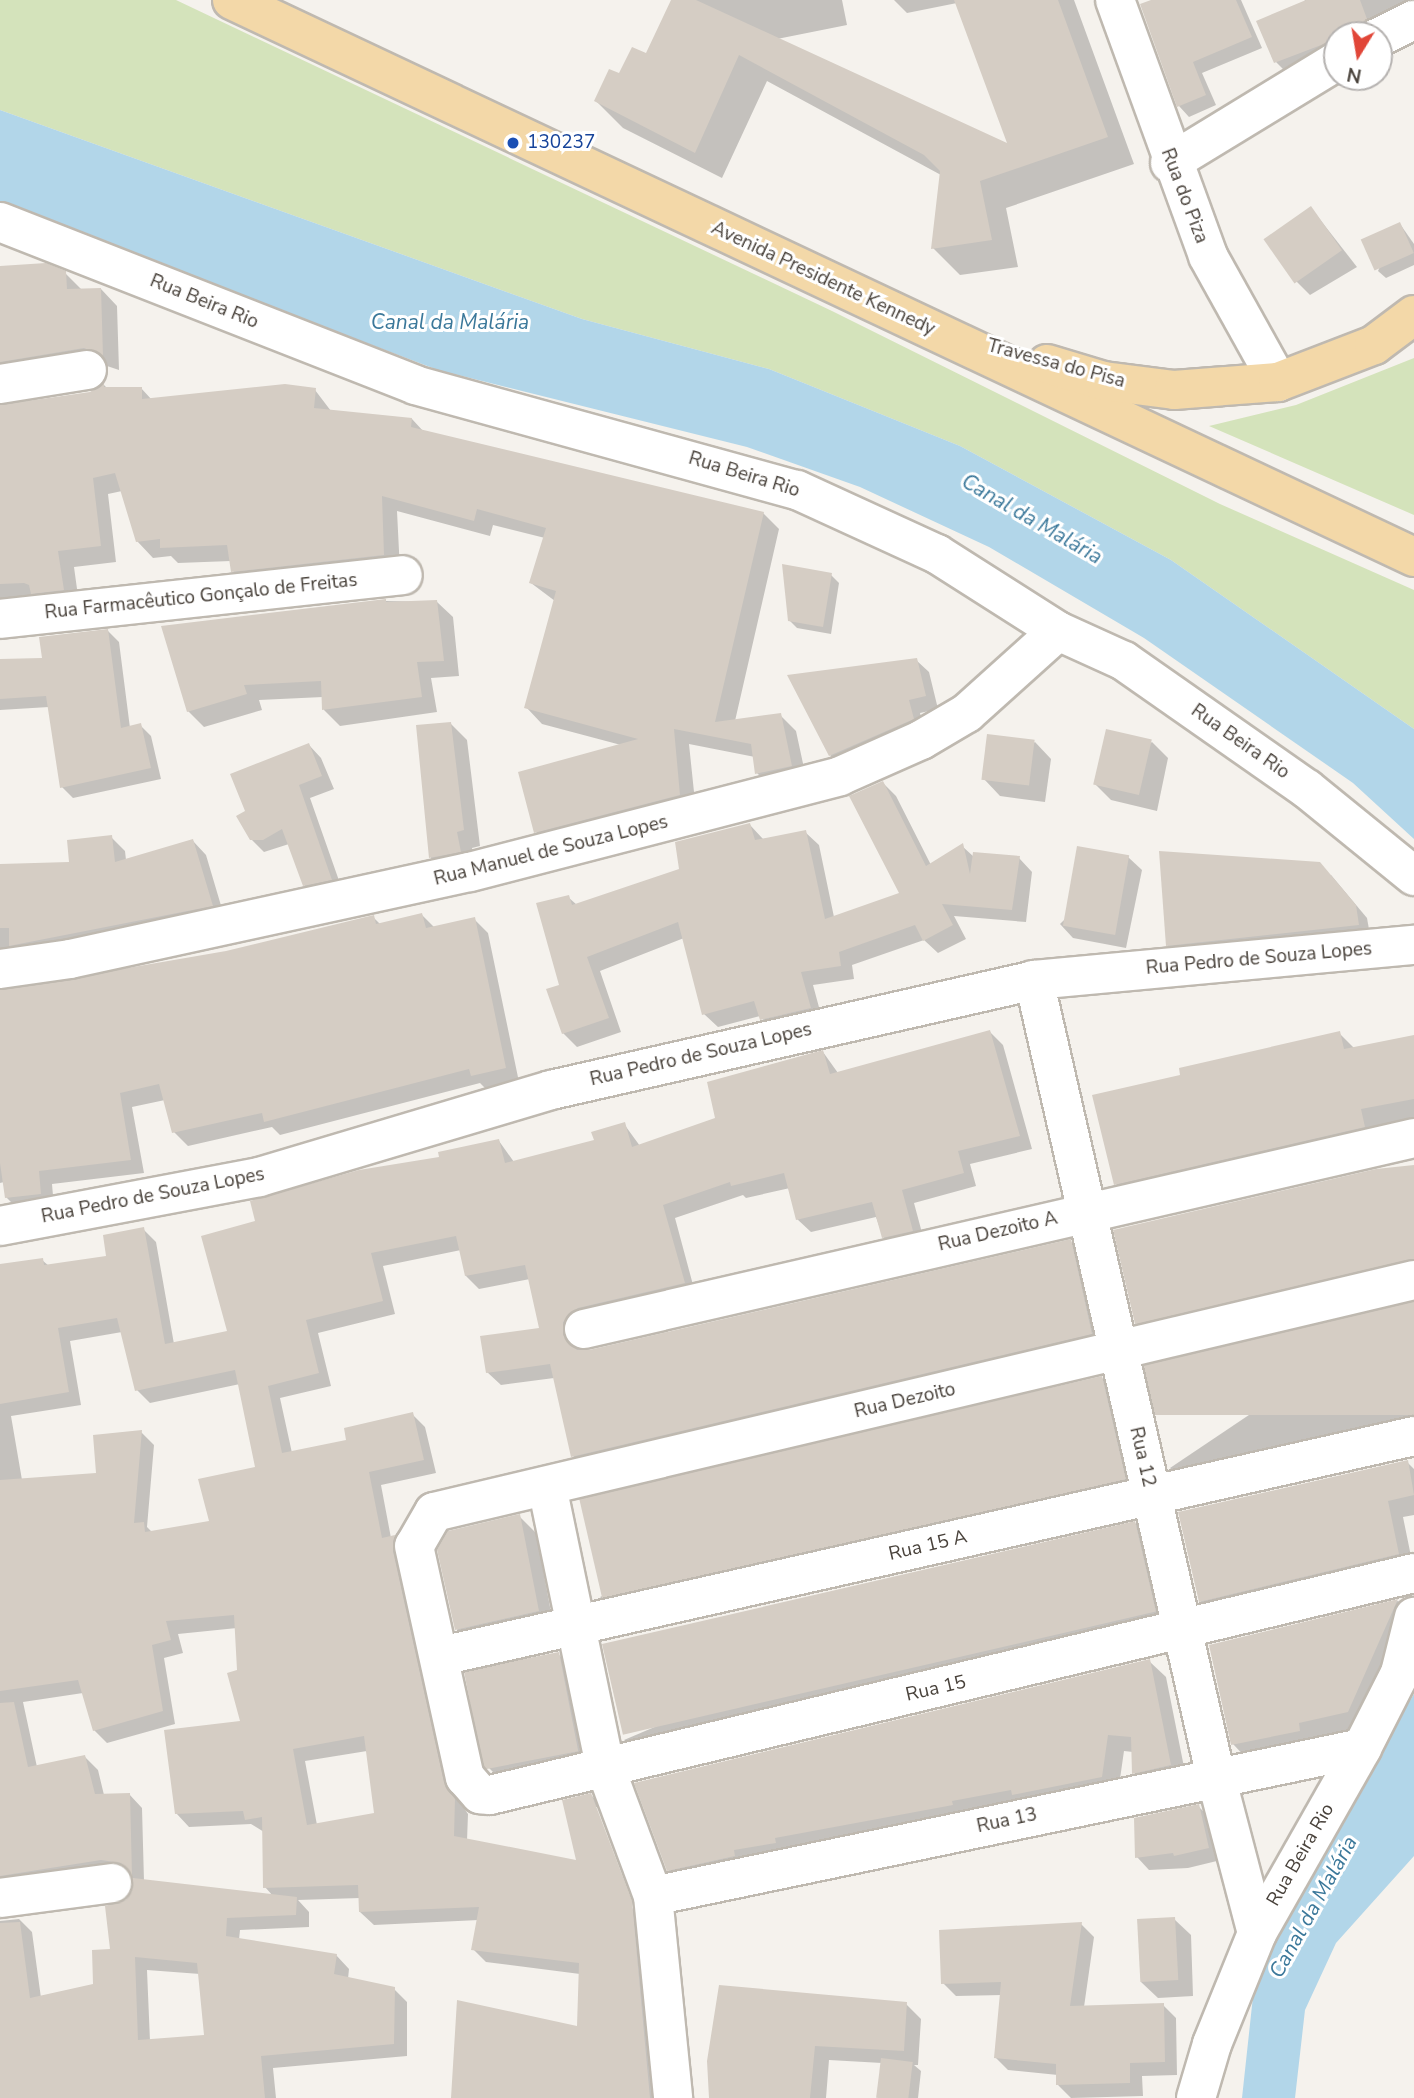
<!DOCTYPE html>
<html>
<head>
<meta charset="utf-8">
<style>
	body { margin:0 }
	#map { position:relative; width:1414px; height:2098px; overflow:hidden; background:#f5f2ed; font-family:"Nunito Sans",sans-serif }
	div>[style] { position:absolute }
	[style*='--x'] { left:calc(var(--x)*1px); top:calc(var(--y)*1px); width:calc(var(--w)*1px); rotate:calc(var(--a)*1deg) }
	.green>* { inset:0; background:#d4e3bb }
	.water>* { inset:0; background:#b2d6e9 }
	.shadow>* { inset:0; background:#0003 }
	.building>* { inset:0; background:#d5cdc4; transform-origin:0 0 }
	.roads { filter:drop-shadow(2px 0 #bfb9b0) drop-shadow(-2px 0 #bfb9b0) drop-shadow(0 2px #bfb9b0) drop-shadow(0 -2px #bfb9b0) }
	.minor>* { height:38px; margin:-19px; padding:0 19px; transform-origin:19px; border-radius:19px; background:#fff }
	.major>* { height:38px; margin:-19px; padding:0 19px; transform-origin:19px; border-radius:19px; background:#f3d8a8 }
	.dots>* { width:19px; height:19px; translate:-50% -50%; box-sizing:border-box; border:4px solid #fff; border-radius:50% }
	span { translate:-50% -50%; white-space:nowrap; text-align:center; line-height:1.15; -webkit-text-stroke:6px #fff; paint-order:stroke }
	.transit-label { font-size:19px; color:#164399 }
	.left { translate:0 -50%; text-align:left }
	.street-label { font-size:19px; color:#49423b }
	.water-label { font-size:21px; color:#3b789a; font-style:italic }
	.north { position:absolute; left:1323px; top:21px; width:70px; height:70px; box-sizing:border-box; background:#fff; border:2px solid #b6b3b1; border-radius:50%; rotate:191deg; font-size:19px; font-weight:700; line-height:28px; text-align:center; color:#49423b }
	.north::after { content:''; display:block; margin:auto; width:24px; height:32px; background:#e14638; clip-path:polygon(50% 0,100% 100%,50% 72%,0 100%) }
</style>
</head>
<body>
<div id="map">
	<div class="green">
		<div style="clip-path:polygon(0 0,176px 0,832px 311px,1220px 504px,1414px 590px,1414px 729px,1171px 560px,960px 446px,769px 369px,582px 319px,0 110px)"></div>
		<div style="clip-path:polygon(1414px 358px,1414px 515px,1209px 426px,1296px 405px)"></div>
	</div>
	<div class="water">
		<div style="clip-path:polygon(0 110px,582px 319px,769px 369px,960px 446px,1171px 560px,1414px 729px,1414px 839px,1353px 783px,1144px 638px,989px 547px,860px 487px,747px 447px,438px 370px,0 205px)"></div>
		<div style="clip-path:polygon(1414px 1694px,1414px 1856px,1336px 1943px,1305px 2010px,1295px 2098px,1242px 2098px,1255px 1978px,1268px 1938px)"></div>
	</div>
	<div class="shadow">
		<div style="clip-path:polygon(673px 0,842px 0,847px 25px,777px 39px,1010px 146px,957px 3px,907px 13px,894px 0,1074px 0,1134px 164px,1006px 208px,1018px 267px,960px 275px,933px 248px,941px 175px,767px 81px,722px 178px,623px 128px,596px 101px,647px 56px)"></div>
		<div style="clip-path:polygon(1156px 0,1241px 0,1262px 48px,1202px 73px,1216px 105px,1189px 117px,1179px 106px)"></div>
		<div style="clip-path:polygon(1305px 0,1410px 0,1414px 10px,1378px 35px,1337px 35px,1337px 58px,1290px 76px,1276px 62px)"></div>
		<div style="clip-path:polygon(1311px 208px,1357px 267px,1310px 295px,1293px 278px)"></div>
		<div style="clip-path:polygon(1400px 224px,1414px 244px,1414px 265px,1386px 278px,1378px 271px)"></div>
		<div style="clip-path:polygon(65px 273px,82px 290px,101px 289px,117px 306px,119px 370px,101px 364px,0 389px,0 280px)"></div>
		<div style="clip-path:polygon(104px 385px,108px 389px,141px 388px,152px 400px,315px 390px,331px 411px,412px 419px,424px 432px,763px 513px,779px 529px,735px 721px,780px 715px,796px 731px,807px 782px,773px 789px,757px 773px,755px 757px,689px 744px,696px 811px,552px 848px,536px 832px,621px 745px,542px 724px,526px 707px,555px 601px,531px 583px,545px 538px,493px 525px,490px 536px,397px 511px,400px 571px,249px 587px,233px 571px,231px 561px,178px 563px,171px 556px,153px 558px,137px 541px,122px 491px,108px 494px,116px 562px,74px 567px,78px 596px,0 601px,0 405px,91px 393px)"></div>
		<div style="clip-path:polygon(831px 575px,839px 583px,831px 634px,797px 628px,789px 620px)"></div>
		<div style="clip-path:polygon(386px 601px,437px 602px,453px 617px,459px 676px,431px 678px,437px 712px,340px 726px,324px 710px,323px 697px,259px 700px,262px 710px,204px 727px,188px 711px)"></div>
		<div style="clip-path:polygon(108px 631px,119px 642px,130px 728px,140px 725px,151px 736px,161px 779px,73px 798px,62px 787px,49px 707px,0 710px,0 661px,44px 659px)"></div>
		<div style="clip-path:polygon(916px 660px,929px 672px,938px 709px,920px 713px,925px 732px,843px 768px,830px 755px)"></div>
		<div style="clip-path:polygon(451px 724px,467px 740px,480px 846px,472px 848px,476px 868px,447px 874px,431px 858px,418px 727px)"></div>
		<div style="clip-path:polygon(1035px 742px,1051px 759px,1045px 802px,1000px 796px,984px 779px)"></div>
		<div style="clip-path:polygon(1152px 742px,1168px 758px,1157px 811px,1111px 800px,1094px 783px)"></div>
		<div style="clip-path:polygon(309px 745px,321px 758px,334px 789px,310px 798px,343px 892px,317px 898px,304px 885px,289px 844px,264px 852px,251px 839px,247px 812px)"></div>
		<div style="clip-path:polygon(883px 783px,896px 796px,931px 865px,962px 846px,974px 857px,1019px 858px,1032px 872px,1026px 922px,954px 916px,966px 939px,938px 953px,924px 940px,852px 965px,854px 979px,813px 985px,823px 1022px,775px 1033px,760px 1016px,718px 1027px,704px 1014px,684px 938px,600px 971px,621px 1032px,577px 1047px,563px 1033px,568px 897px,577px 905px,681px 870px,750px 825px,763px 839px,805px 832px,819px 845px,834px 917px,901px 894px)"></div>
		<div style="clip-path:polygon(111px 837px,125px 851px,126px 860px,193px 841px,206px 855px,225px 919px,0 966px,0 866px,71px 864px)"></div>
		<div style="clip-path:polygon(1128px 857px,1142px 870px,1126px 948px,1073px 938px,1060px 924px)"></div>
		<div style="clip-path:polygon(1331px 875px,1367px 918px,1370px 935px,1179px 956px,1167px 945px)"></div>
		<div style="clip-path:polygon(422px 915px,435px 928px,474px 919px,488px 933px,519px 1082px,486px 1089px,480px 1083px,280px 1135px,272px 1127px,188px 1146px,174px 1132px,165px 1100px,132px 1107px,144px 1173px,52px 1184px,54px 1207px,20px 1211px,6px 1197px,4px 1182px,0 1183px,0 992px,226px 953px,373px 917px,381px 925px)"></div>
		<div style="clip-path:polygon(evenodd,990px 1032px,1003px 1045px,1032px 1149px,970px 1164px,976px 1186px,914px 1203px,925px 1244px,896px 1250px,883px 1237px,876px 1217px,811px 1232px,797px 1219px,790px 1188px,746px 1198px,743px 1195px,675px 1218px,696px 1296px,575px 1337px,578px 1349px,589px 1352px,1070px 1241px,1083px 1254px,1104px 1346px,586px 1469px,573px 1456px,554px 1378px,501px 1385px,487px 1372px,541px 1329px,530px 1279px,479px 1289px,466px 1276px,461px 1250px,383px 1266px,395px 1314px,318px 1333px,331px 1386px,280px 1398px,292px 1453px,348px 1441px,412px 1414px,425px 1427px,436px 1473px,381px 1485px,391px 1538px,407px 1550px,405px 1565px,456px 1797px,468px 1814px,467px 1841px,579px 1862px,591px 1795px,604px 1808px,644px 1915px,660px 2098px,453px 2098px,579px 2028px,580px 1974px,486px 1962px,473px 1949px,479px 1920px,374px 1925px,360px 1912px,360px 1898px,298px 1900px,309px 1912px,309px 1927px,240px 1930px,239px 1940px,336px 1955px,349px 1969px,348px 1979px,394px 1989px,407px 2002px,407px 2056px,273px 2068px,276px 2098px,0 2098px,0 1921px,19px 1919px,32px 1932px,41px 1998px,95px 1985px,138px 1880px,115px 1873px,0 1896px,0 1266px,42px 1260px,49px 1266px,108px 1257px,143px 1229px,156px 1242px,174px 1344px,229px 1332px,257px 1223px,499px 1141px,514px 1162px,596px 1141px,624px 1124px,640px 1146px,717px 1119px,823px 1052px,838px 1073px,990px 1032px,122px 1332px,137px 1390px,150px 1403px,240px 1384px,257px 1468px,211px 1522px,152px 1532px,147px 1527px,154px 1445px,141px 1432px,98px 1474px,22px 1480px,11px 1416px,81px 1405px,70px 1341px,122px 1332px,990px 1032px,237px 1628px,243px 1722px,176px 1813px,189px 1827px,251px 1824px,264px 1832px,265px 1887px,273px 1896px,144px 1881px,142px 1808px,129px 1794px,104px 1795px,98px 1770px,85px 1757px,37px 1767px,23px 1702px,83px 1693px,94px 1730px,107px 1743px,175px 1724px,164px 1658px,183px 1653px,178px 1634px,237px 1628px,990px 1032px,367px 1751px,375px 1815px,317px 1825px,305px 1761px,367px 1751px,990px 1032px,595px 1807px,599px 1807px,636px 1909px,633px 1910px,595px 1807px,990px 1032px,147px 1970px,200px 1974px,206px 2036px,150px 2041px,147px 1970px)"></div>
		<div style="clip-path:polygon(1339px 1033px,1355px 1049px,1414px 1040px,1414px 1118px,1377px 1126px,1380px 1143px,1132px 1200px,1116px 1184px,1183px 1076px)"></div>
		<div style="clip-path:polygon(1414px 1167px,1414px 1278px,1153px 1339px,1136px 1323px)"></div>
		<div style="clip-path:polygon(1414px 1304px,1414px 1441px,1190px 1489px,1170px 1468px)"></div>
		<div style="clip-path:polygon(1102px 1378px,1118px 1395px,1141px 1495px,617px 1614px,600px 1597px)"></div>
		<div style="clip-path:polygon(1407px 1462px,1414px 1469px,1414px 1515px,1403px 1517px,1414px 1571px,1217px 1618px,1200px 1601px)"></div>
		<div style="clip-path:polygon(519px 1516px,536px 1533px,554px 1628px,473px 1646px,457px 1630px)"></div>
		<div style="clip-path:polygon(1135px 1523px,1151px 1540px,1172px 1629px,640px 1757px,624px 1740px)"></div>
		<div style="clip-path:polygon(1398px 1601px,1414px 1617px,1364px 1729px,1249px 1761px,1233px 1744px,1211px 1646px)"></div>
		<div style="clip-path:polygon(558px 1654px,575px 1670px,595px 1767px,504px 1783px,488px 1767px)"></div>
		<div style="clip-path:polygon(1149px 1661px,1166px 1677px,1187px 1782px,1150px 1789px,1134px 1773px,1133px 1752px,1124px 1751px,1118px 1793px,685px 1886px,668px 1870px)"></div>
		<div style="clip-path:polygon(1198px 1806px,1211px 1819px,1221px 1860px,1188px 1868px,1149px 1870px,1137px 1857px)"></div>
		<div style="clip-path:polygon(1174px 1919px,1191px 1935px,1193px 1996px,1158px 1998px,1141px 1982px)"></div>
		<div style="clip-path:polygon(1081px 1924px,1094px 1937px,1084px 2007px,1163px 2005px,1176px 2018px,1177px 2075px,1142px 2076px,1143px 2096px,1071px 2098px,1058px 2085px,1058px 2075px,1008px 2070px,995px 2057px,1002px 1995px,956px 1996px,943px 1983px)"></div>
		<div style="clip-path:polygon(906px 2004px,921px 2019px,918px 2065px,914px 2065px,921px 2071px,918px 2098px,879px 2098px,882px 2063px,829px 2060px,826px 2098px,711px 2098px,709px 2061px)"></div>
	</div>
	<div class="building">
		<div style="clip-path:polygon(671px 0,696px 0,1007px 143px,954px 0,1058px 0,1108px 137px,980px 181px,992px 240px,931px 249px,940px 171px,924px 155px,739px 55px,695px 153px,594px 101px,609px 69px,619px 73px,632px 47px,646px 53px)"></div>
		<div style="clip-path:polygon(1151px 0,1236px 0,1252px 37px,1193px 62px,1206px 95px,1177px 107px,1140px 4px)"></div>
		<div style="clip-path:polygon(1306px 0,1360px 0,1367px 19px,1359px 31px,1337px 35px,1337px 39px,1274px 63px,1256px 21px)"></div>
		<div style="left:1311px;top:206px;width:54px;height:58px;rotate:55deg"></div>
		<div style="left:1400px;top:222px;width:34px;height:43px;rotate:66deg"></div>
		<div style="clip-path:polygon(46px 263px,66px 271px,67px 289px,101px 288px,103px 356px,84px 348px,0 362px,0 266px)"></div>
		<div style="clip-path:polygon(104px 383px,104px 387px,142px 387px,142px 399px,285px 384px,316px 388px,314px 408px,412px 418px,411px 427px,764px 512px,715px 722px,781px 713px,792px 766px,755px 774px,751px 744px,674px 729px,680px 795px,534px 833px,518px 772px,638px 739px,524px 708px,556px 591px,529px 583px,546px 528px,477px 509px,474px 521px,382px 496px,384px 555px,231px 572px,227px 545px,160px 548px,160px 539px,136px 542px,115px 473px,93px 478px,101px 546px,58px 551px,64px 590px,31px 594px,29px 585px,24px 583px,0 584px,0 405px,90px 392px)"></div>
		<div style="clip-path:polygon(782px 564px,832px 573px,823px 627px,788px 621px)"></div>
		<div style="clip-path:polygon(386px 599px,386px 602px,437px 600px,444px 661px,417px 662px,422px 697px,322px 710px,321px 681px,244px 685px,247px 694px,187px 712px,161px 626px)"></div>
		<div style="clip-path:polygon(108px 629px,121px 728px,141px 723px,151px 768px,60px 788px,46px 696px,0 699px,0 659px,42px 658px,39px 637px)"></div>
		<div style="clip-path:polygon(917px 658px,926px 696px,909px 700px,914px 719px,829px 756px,787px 675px)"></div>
		<div style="clip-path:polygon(451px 722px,464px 830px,457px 832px,461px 852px,429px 858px,416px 725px)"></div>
		<div style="left:1106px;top:729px;width:47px;height:57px;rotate:13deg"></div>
		<div style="left:987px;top:734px;width:48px;height:46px;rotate:7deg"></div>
		<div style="clip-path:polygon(309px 743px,322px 776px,299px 785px,332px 880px,303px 886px,282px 829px,263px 840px,250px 840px,236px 816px,245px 811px,230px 774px)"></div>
		<div style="clip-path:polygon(883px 781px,926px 866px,963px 843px,970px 874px,973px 852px,1020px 856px,1012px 910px,942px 904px,953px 925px,923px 941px,915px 925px,839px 952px,841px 966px,801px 972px,811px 1008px,760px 1020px,754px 1001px,702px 1015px,678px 922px,587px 957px,609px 1018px,562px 1034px,546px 989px,559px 985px,536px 903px,569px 895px,572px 905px,679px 869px,675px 842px,750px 823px,755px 840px,806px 830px,825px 919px,899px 893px,849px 796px)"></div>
		<div style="clip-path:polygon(112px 835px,115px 862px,193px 839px,213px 906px,9px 946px,9px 928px,0 928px,0 864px,69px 862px,67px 840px)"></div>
		<div style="left:1077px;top:846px;width:53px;height:81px;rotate:10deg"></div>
		<div style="clip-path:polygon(1159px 851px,1320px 862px,1356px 905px,1359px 925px,1166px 946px)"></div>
		<div style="clip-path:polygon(422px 913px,426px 928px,475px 917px,506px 1068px,471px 1076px,469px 1069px,264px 1122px,262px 1113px,172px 1133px,159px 1084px,120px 1093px,131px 1160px,39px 1171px,41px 1194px,5px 1198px,0 1163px,0 990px,226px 951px,374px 915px,376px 924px)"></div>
		<div style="clip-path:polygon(evenodd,990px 1030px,1020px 1136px,958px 1151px,964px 1173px,902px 1190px,913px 1231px,882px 1238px,872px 1202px,796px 1220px,784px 1173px,731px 1186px,730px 1182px,663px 1205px,685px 1283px,578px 1308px,563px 1322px,563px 1335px,577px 1350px,589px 1350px,1071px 1239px,1092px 1334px,571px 1457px,550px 1364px,486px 1373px,480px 1336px,539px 1328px,525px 1265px,465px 1276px,456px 1236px,371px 1253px,383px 1301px,306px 1320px,319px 1373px,268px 1386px,282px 1453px,346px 1440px,344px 1428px,413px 1412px,424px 1460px,369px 1472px,382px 1538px,395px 1535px,393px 1551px,444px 1782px,455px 1799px,454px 1836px,576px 1860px,562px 1800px,591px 1793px,632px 1901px,650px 2098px,451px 2098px,457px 2000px,577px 2026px,579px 1963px,471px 1950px,479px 1907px,359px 1912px,358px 1885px,263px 1888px,262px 1817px,245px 1820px,243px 1811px,175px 1814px,164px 1730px,240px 1721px,227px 1673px,237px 1670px,234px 1615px,166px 1621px,171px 1640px,152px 1645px,163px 1711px,93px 1731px,78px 1680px,0 1691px,0 1480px,96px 1473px,93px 1435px,142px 1430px,134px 1523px,144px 1522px,145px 1532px,209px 1521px,198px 1479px,255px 1467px,235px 1370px,135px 1391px,117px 1318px,58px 1328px,69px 1392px,0 1404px,0 1264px,43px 1258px,44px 1265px,106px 1256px,103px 1235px,144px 1227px,165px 1344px,227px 1331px,201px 1236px,255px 1221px,250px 1201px,359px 1170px,439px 1157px,438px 1152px,499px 1139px,505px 1163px,594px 1140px,591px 1132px,625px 1122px,632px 1147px,715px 1118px,707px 1082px,823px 1050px,830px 1074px,990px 1030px,364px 1736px,374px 1813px,307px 1825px,293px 1749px,364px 1736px)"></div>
		<div style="clip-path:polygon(1340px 1031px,1344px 1049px,1414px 1035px,1414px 1099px,1361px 1109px,1365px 1127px,1114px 1185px,1092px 1095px,1180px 1075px,1179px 1068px)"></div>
		<div style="clip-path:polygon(1414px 1165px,1414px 1259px,1135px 1324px,1113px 1230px,1376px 1169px)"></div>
		<div style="left:1414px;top:1302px;width:113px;height:277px;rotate:90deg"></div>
		<div style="left:1102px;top:1376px;width:106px;height:537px;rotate:77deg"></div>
		<div style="clip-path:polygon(1408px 1460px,1414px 1495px,1388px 1501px,1399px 1554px,1199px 1602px,1178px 1512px)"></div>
		<div style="clip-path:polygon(520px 1514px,539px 1611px,455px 1630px,437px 1550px,448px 1531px)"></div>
		<div style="left:1135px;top:1521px;width:93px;height:547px;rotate:77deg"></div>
		<div style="clip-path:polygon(1398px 1599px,1348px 1712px,1299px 1723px,1300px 1731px,1231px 1745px,1209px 1645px)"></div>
		<div style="left:559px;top:1652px;width:101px;height:97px;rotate:79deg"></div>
		<div style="clip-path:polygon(1150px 1659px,1171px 1765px,1132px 1774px,1131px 1737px,1108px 1735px,1102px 1777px,1012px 1795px,1011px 1790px,952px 1801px,953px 1805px,775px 1838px,776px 1843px,734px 1850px,735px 1856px,667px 1871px,634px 1783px)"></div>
		<div style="clip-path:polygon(14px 1702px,28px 1767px,85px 1755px,95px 1794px,130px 1793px,132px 1876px,121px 1863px,101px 1860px,0 1876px,0 1703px)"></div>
		<div style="clip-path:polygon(1199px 1804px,1209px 1848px,1174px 1856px,1173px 1853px,1135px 1858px,1134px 1818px)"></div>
		<div style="clip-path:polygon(evenodd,133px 1878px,297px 1897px,296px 1915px,227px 1918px,226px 1936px,337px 1954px,334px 1974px,395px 1987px,394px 2044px,261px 2056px,265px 2098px,0 2098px,0 1923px,20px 1922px,30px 1998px,93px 1984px,92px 1950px,110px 1949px,105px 1906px,126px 1900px,132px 1891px,133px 1878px,135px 1957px,197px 1963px,204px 2035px,138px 2040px,135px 1957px)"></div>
		<div style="left:1175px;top:1917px;width:63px;height:38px;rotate:87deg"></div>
		<div style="clip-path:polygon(1082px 1922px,1070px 2006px,1164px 2003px,1165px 2062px,1130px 2063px,1130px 2083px,1056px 2085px,1056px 2064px,994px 2058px,1001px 1982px,941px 1984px,939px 1930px)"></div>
		<div style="clip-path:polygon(719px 1985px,907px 2002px,904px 2051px,815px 2046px,810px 2098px,709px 2098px,707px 2061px)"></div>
		<div style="left:881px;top:2058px;width:32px;height:40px;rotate:7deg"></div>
	</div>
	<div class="roads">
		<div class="minor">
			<div style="--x:1115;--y:0;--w:272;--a:70"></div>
			<div style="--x:1208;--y:256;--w:144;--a:60.9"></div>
			<div style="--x:1379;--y:37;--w:39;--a:-26"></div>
			<div style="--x:1170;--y:163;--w:196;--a:-31.4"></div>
			<div style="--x:0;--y:222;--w:446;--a:21.4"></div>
			<div style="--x:415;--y:385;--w:396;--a:15.4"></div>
			<div style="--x:797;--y:490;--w:154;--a:24.6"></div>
			<div style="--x:937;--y:554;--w:143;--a:32.5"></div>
			<div style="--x:1058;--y:631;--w:72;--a:24.4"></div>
			<div style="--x:1124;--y:661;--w:223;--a:35"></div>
			<div style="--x:1307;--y:789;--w:138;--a:39.1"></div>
			<div style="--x:0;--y:384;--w:88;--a:-9.1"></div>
			<div style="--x:0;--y:619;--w:405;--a:-6.2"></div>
			<div style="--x:0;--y:969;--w:71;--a:-8.1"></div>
			<div style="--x:70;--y:959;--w:409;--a:-12.3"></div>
			<div style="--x:470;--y:872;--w:382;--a:-14.5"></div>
			<div style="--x:840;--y:776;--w:89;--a:-24"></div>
			<div style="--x:921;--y:740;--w:53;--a:-30.4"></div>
			<div style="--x:967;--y:713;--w:122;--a:-42"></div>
			<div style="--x:1034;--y:980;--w:818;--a:77.14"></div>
			<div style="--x:1216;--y:1777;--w:161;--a:75.3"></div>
			<div style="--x:0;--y:1226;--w:264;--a:-10.7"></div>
			<div style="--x:259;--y:1177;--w:305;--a:-16.6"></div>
			<div style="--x:551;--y:1090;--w:495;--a:-12.8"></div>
			<div style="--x:1034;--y:980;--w:382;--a:-5.3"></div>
			<div style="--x:1414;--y:1280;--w:1007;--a:166.68"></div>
			<div style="--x:434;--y:1512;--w:39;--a:120"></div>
			<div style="--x:414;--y:1546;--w:237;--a:77.6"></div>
			<div style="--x:465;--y:1777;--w:23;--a:49"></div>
			<div style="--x:480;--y:1794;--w:10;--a:6"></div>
			<div style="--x:490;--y:1795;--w:950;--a:-13.51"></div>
			<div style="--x:584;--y:1329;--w:852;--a:-12.96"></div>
			<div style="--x:547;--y:1486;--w:287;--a:78.3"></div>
			<div style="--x:605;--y:1767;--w:138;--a:69.6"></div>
			<div style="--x:653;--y:1896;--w:203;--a:84.3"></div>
			<div style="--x:441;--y:1656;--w:998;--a:-12.74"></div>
			<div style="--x:653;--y:1896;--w:724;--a:-11.79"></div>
			<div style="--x:0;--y:1898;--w:113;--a:-7.6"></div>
			<div style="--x:1196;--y:2098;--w:56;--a:-73.5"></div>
			<div style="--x:1212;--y:2044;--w:120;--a:-67.9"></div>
			<div style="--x:1257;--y:1933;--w:213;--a:-60.4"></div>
			<div style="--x:1362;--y:1748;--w:84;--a:-63.1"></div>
			<div style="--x:1400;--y:1673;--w:58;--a:-76"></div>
		</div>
		<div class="major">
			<div style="--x:232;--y:0;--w:1307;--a:25.23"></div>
			<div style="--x:1047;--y:364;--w:59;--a:16.6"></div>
			<div style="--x:1104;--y:381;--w:71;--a:7.3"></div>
			<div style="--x:1174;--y:390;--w:104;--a:-4.4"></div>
			<div style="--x:1278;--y:382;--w:103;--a:-21.1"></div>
			<div style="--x:1374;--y:345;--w:50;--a:-36.9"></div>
		</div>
	</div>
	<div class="dots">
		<div style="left:513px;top:143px;background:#1a4fb4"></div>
	</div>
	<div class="transit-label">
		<span class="left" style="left:527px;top:143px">130237</span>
	</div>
	<div class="street-label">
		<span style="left:1184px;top:196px;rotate:69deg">Rua do Piza</span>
		<span style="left:823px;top:279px;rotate:25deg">Avenida Presidente Kennedy</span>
		<span style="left:204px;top:302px;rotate:22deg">Rua Beira Rio</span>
		<span style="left:1056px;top:364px;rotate:15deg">Travessa do Pisa</span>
		<span style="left:744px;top:475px;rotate:17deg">Rua Beira Rio</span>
		<span style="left:201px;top:597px;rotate:-6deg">Rua Farmacêutico Gonçalo de Freitas</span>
		<span style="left:1240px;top:742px;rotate:35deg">Rua Beira Rio</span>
		<span style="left:551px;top:851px;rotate:-14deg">Rua Manuel de Souza Lopes</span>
		<span style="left:1259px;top:959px;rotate:-5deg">Rua Pedro de Souza Lopes</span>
		<span style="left:701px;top:1055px;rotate:-13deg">Rua Pedro de Souza Lopes</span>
		<span style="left:153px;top:1196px;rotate:-11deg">Rua Pedro de Souza Lopes</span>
		<span style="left:998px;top:1232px;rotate:-13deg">Rua Dezoito A</span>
		<span style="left:905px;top:1401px;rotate:-13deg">Rua Dezoito</span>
		<span style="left:1142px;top:1457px;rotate:77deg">Rua 12</span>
		<span style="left:928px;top:1546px;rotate:-13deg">Rua 15 A</span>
		<span style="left:936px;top:1689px;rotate:-13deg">Rua 15</span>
		<span style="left:1007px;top:1821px;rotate:-12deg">Rua 13</span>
		<span style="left:1301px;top:1855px;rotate:-60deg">Rua Beira Rio</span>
	</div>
	<div class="water-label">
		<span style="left:450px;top:322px">Canal da Malária</span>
		<span style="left:1032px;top:519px;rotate:30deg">Canal da Malária</span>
		<span style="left:1313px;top:1907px;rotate:-61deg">Canal da Malária</span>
	</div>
	<div class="north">N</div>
</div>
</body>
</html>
